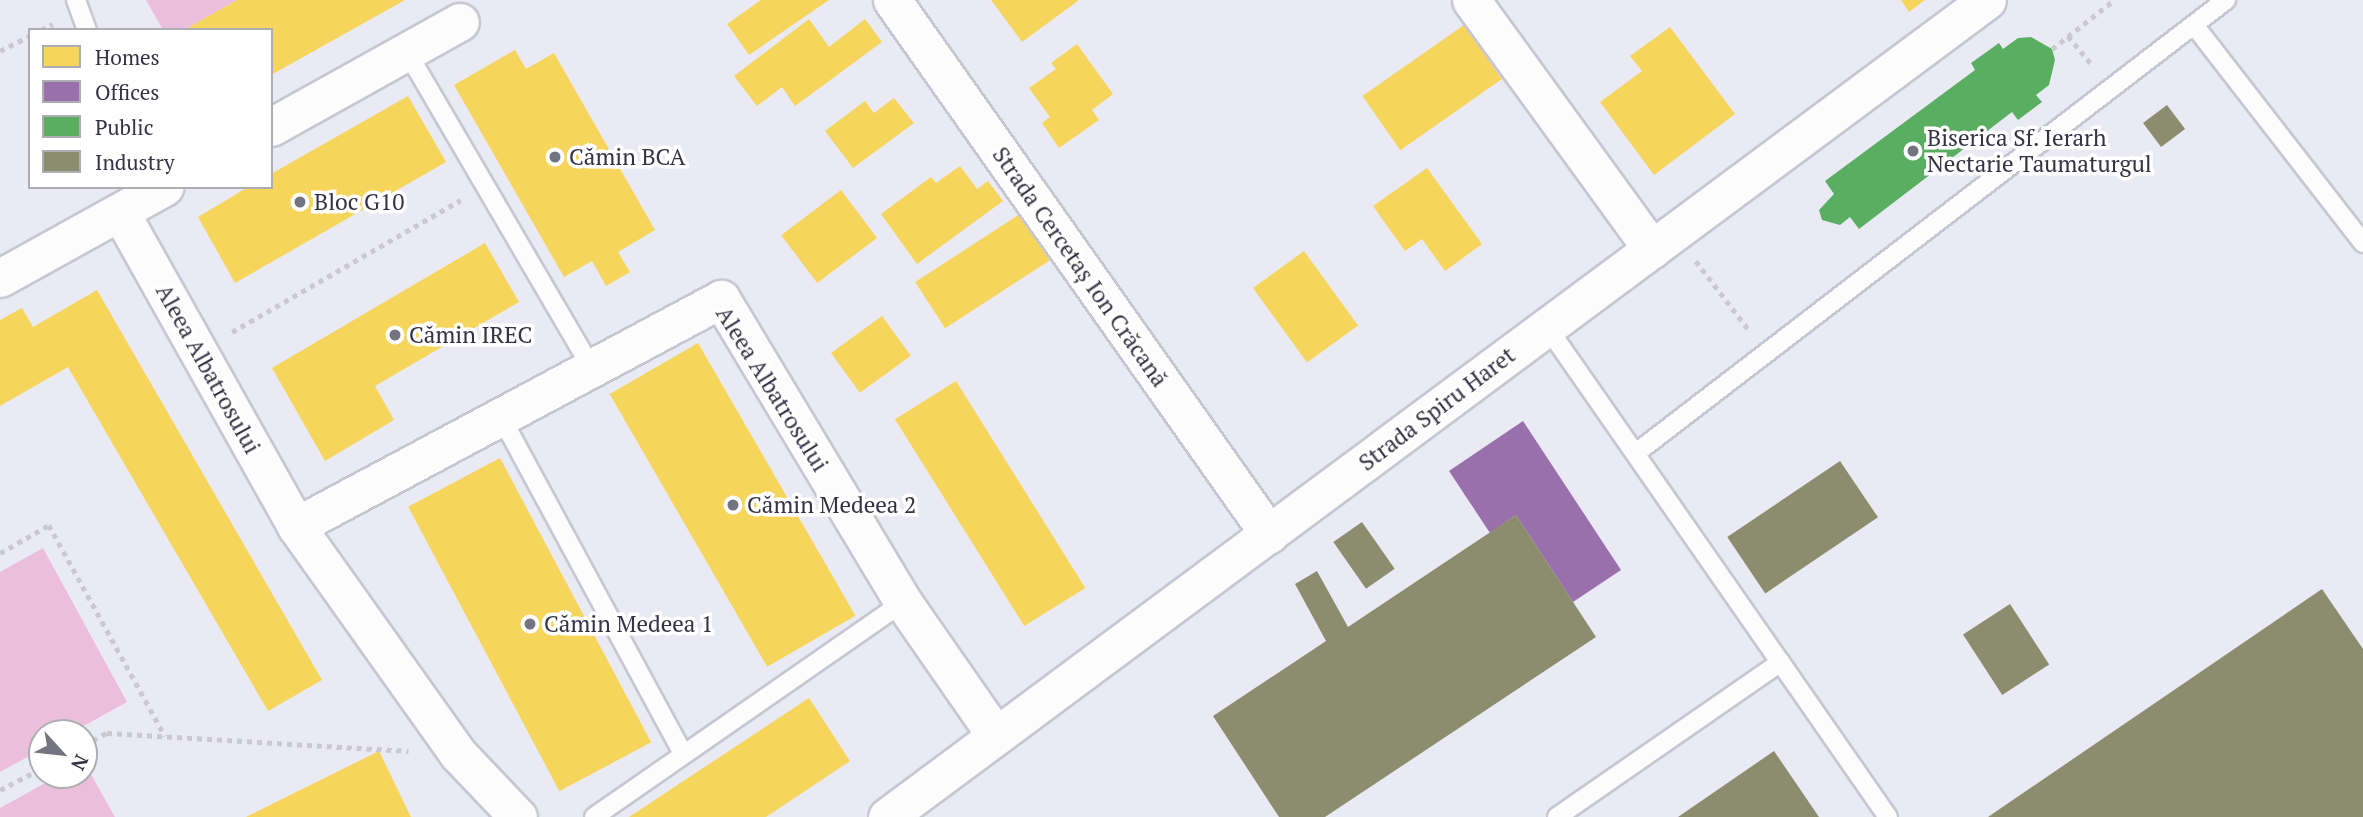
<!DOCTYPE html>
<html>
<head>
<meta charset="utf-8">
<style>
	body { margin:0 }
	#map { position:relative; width:2363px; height:817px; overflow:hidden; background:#eaeaf4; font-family:"PT Serif",serif }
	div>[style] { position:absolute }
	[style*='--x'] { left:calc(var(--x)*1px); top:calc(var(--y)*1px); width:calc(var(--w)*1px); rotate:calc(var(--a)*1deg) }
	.green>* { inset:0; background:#ebbfdc }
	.homes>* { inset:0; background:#f6d55c; transform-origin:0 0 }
	.offices>* { inset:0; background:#9970ab }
	.public>* { inset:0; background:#5aae61 }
	.industry>* { inset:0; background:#8c8c6e; transform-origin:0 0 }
	.path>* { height:4.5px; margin-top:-2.25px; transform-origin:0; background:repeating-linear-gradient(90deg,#c9c9cf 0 5px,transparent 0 10px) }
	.roads { filter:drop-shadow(2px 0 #c7c7d3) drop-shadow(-2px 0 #c7c7d3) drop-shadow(0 2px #c7c7d3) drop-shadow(0 -2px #c7c7d3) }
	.lane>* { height:18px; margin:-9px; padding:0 9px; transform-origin:9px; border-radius:9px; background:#fcfcfd }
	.street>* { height:37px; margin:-18.5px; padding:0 18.5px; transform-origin:18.5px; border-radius:18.5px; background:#fcfcfd }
	.dots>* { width:19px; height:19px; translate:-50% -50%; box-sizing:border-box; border:4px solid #fff; border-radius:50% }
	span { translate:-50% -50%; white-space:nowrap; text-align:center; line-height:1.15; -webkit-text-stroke:7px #fff; paint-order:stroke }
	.poi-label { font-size:23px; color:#334 }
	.left { translate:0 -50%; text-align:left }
	.street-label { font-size:23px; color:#334 }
	.legend { position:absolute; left:28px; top:28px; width:245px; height:161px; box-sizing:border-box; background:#fff; border:2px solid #adadb4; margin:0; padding:9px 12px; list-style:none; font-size:21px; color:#334 }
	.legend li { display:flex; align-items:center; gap:14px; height:35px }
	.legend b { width:35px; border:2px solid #adadb4 }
	.north { position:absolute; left:28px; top:719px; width:70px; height:70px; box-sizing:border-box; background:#fff; border:2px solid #adadb4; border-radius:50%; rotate:117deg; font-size:19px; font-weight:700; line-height:28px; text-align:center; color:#334 }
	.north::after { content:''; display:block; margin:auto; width:24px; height:32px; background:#737382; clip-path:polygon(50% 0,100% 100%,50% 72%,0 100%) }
</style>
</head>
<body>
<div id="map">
	<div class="green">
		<div style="clip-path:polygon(146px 0,237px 0,184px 30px,163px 30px)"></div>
		<div style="clip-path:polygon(43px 548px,127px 702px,71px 733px,42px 733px,42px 749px,0 772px,0 572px)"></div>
		<div style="clip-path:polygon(84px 762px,115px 817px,0 817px,0 808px,60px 775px,84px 775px)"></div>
	</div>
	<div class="homes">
		<div style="clip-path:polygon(237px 0,405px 0,271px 75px,271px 30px,184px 30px)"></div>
		<div style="clip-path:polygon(761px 0,829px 0,749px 55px,727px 24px)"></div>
		<div style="clip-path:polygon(991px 0,1079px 0,1022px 42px)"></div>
		<div style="clip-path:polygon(1901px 0,1925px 0,1909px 12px)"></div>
		<div style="clip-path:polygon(809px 19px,829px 47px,865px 19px,882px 42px,795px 106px,782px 87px,757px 106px,734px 76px)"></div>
		<div style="left:1464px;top:25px;width:66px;height:124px;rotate:55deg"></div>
		<div style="clip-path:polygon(1670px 27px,1735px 114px,1654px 175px,1600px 102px,1642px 71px,1630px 56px)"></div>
		<div style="clip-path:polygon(1077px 44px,1113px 94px,1092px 110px,1099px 120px,1059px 148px,1042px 123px,1050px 117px,1029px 88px,1056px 69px,1051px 63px)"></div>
		<div style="clip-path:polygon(515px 50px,526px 69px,554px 53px,655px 230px,618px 252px,630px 272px,606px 286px,592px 261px,564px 277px,454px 85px)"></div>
		<div style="clip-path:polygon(408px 96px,446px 162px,235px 283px,198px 217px,248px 187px,271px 187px,271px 174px)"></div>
		<div style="clip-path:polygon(894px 98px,914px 123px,853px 168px,825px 131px,865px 101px,874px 113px)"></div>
		<div style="clip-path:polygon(960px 166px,977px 189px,988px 181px,1003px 201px,917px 264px,881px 214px,931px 177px,936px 183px)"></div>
		<div style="clip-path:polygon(1427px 168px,1482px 244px,1445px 271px,1422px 239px,1405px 251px,1373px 206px)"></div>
		<div style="left:841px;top:190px;width:60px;height:75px;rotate:53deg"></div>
		<div style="left:1020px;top:214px;width:55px;height:125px;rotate:57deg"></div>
		<div style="clip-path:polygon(485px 243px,519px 302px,375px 386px,394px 420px,325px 461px,272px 368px)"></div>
		<div style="left:1304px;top:251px;width:92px;height:63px;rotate:54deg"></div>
		<div style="clip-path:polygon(97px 290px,322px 680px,268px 711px,68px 367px,0 406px,0 320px,22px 308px,33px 327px)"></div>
		<div style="left:882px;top:316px;width:49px;height:63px;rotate:54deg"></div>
		<div style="left:698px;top:343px;width:315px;height:102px;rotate:60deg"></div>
		<div style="left:956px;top:381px;width:244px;height:72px;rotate:58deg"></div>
		<div style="left:500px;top:458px;width:322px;height:104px;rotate:62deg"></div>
		<div style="clip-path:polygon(809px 698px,850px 761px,766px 817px,629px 817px)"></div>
		<div style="clip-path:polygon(379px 751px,411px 817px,246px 817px)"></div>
	</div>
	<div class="offices">
		<div style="clip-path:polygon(1523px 421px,1621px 570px,1573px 602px,1516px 515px,1490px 533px,1449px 471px)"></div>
	</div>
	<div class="public">
		<div style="clip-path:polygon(2031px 37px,2052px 49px,2055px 60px,2049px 85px,2036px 95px,2042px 102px,2018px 120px,2012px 112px,1859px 229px,1850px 217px,1840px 225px,1822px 220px,1819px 210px,1834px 194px,1825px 181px,1975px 70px,1971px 63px,1999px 43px,2003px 49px,2018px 38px)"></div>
	</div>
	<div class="industry">
		<div style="left:2167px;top:105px;width:30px;height:30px;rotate:53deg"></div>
		<div style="left:1840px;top:461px;width:68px;height:136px;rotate:56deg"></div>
		<div style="clip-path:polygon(1516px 515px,1596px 637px,1325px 817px,1279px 817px,1213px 716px,1326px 641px,1295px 584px,1317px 571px,1348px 627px)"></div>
		<div style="left:1362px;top:522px;width:57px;height:35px;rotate:55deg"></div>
		<div style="clip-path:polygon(2322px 589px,2363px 649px,2363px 817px,1988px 817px)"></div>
		<div style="left:2010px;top:604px;width:72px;height:56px;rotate:57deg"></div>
		<div style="clip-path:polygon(1774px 751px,1819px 817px,1678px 817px)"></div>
	</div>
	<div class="path">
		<div style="--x:41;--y:30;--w:13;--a:-27"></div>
		<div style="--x:2068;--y:36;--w:38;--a:50"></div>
		<div style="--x:2052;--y:49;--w:79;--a:-38.3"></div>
		<div style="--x:0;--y:51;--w:34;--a:-27"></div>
		<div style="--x:1696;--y:261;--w:87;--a:52.5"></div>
		<div style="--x:232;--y:332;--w:264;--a:-30"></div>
		<div style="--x:0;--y:553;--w:56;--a:-29.7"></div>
		<div style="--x:49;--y:525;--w:241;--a:61.2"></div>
		<div style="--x:84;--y:745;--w:26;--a:-28"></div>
		<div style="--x:107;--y:733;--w:302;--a:3.4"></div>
		<div style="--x:0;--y:790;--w:47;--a:-27.6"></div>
	</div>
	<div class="roads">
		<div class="lane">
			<div style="--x:76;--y:0;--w:32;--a:70"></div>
			<div style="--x:2194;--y:25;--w:276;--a:52.2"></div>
			<div style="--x:407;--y:52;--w:366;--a:59.7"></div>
			<div style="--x:1547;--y:327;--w:597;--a:55.17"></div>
			<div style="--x:501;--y:417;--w:382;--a:61.6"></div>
			<div style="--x:1636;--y:453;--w:744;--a:-37.52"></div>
			<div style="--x:594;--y:817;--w:376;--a:-34.8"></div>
			<div style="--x:1557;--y:817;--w:272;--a:-34.7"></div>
		</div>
		<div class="street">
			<div style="--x:892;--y:0;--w:654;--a:54.78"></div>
			<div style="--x:1471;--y:0;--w:308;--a:54"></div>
			<div style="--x:271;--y:127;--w:216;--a:-29.1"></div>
			<div style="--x:120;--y:212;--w:360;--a:60.7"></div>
			<div style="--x:296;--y:526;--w:280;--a:54.6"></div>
			<div style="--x:458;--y:754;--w:87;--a:46.4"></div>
			<div style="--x:0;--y:278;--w:188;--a:-29"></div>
			<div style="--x:296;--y:526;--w:482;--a:-28.1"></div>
			<div style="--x:721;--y:299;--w:353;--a:59"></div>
			<div style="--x:903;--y:602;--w:163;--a:55.2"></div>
			<div style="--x:887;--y:817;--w:1370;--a:-36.6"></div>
		</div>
	</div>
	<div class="dots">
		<div style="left:1913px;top:151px;background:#737382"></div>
		<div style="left:555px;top:157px;background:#737382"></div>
		<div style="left:300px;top:202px;background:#737382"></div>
		<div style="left:395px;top:335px;background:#737382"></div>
		<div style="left:733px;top:505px;background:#737382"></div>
		<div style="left:530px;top:624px;background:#737382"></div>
	</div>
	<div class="poi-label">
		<span class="left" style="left:1927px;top:151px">Biserica Sf. Ierarh<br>Nectarie Taumaturgul</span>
		<span class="left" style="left:569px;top:157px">Cămin BCA</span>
		<span class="left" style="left:314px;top:202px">Bloc G10</span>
		<span class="left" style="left:409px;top:335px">Cămin IREC</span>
		<span class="left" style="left:747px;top:505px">Cămin Medeea 2</span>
		<span class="left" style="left:544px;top:624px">Cămin Medeea 1</span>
	</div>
	<div class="street-label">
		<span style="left:1080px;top:267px;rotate:55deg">Strada Cercetaș Ion Crăcană</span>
		<span style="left:208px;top:369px;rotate:61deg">Aleea Albatrosului</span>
		<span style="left:772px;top:389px;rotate:58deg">Aleea Albatrosului</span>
		<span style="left:1437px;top:409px;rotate:-37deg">Strada Spiru Haret</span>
	</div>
	<ul class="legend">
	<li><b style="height:19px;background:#f6d55c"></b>Homes</li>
	<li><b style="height:19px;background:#9970ab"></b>Offices</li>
	<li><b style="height:19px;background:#5aae61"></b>Public</li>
	<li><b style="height:19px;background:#8c8c6e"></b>Industry</li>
	</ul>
	<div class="north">N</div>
</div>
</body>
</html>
